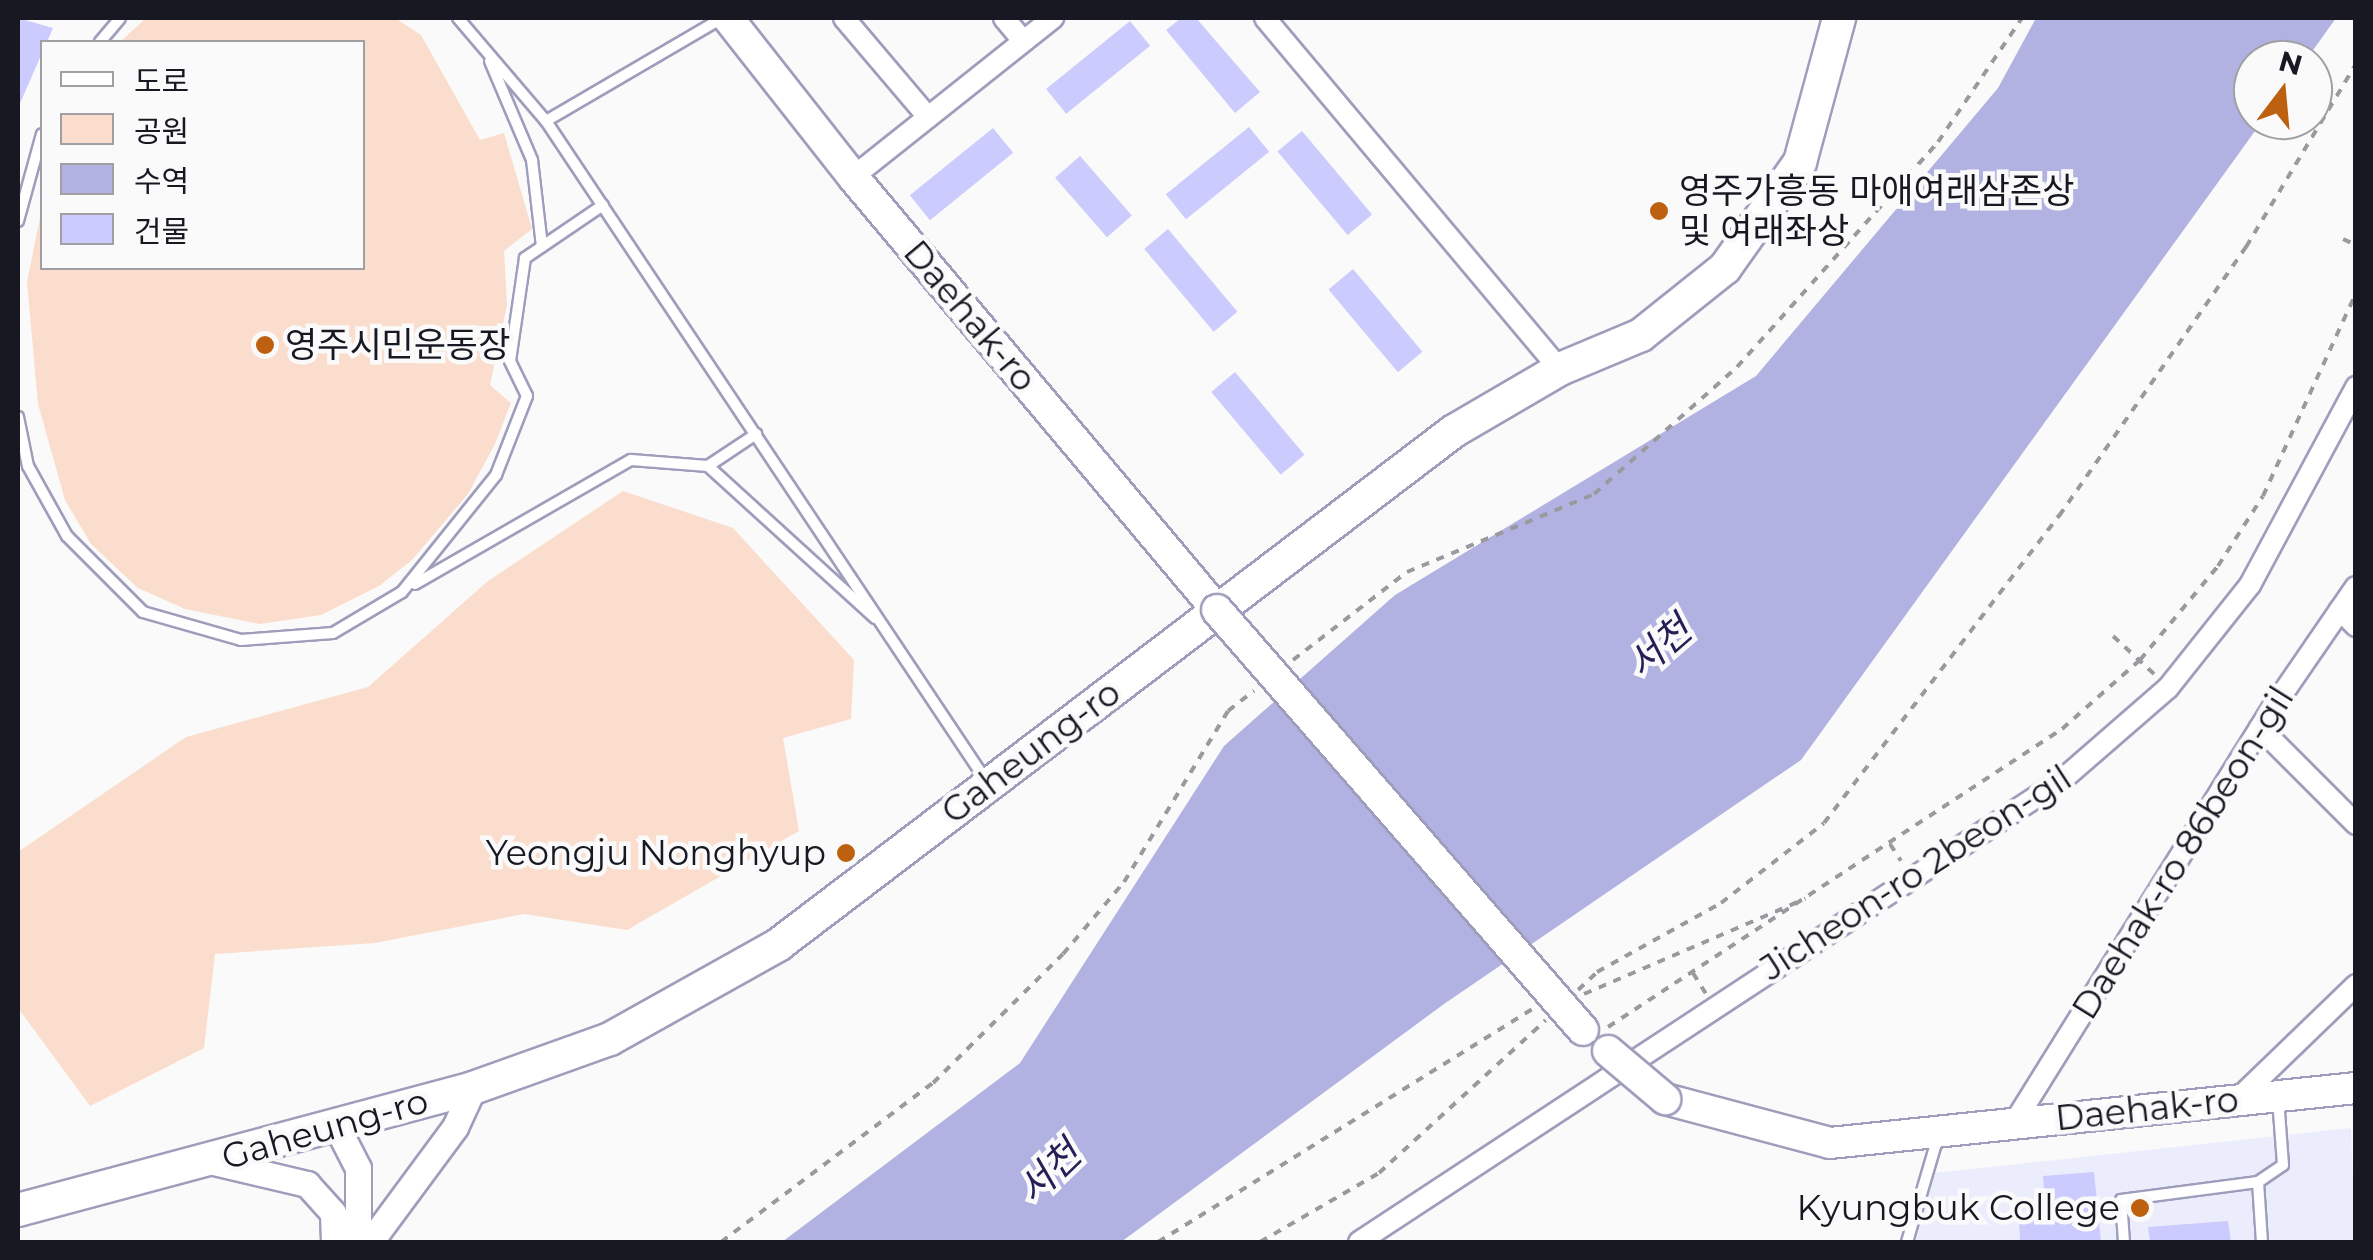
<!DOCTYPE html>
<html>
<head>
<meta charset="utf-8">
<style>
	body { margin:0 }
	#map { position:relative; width:2373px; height:1260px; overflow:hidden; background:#fafafa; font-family:Montserrat,"Noto Sans KR",sans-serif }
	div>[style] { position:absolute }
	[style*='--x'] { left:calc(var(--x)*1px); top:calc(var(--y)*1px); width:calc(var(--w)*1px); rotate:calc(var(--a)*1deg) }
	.built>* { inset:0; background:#ecedfc }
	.green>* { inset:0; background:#faddcc }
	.water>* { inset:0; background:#b2b2e2 }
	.building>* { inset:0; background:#cbcbfd; transform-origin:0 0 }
	.path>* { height:4px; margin-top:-2px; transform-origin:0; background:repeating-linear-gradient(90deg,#99999e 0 8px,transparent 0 16px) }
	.roads { filter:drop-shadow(2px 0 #9e9ebc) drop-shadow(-2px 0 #9e9ebc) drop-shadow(0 2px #9e9ebc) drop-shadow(0 -2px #9e9ebc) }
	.service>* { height:10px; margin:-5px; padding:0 5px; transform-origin:5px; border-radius:5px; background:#fff }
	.minor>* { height:20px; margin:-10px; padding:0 10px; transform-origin:10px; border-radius:10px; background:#fff }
	.tertiary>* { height:25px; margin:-12.5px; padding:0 12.5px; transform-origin:12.5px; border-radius:12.5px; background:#fff }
	.secondary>* { height:30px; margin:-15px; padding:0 15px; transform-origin:15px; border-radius:15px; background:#fff }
	.primary>* { height:32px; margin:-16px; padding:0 16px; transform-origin:16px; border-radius:16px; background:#fff }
	.bridges { filter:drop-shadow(2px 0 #9e9ebc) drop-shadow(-2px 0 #9e9ebc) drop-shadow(0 2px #9e9ebc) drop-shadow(0 -2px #9e9ebc) }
	.secondary-bridge>* { height:30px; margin:-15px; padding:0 15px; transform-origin:15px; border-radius:15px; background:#fff }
	.dots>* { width:28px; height:28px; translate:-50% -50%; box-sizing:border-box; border:5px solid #fafafa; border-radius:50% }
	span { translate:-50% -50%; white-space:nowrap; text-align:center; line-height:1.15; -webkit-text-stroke:9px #fafafa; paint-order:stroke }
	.poi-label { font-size:35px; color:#181823 }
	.left { translate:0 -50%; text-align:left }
	.right { translate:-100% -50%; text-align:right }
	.street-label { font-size:35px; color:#181823 }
	.water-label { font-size:38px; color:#261e57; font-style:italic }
	.frame { position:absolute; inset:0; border:20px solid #181823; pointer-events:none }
	.legend { position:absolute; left:40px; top:40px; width:325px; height:230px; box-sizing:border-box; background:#fafafa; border:2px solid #a0a0a4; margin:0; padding:12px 18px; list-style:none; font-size:30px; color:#181823 }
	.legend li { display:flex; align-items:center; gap:20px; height:50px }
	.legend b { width:50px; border:2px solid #a0a0a4 }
	.north { position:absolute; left:2233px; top:40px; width:100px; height:100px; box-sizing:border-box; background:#fafafa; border:2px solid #a0a0a4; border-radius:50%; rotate:16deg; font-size:28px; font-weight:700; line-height:40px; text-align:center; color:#181823 }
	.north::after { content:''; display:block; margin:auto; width:35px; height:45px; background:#bd6010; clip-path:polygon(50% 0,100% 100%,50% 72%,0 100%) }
</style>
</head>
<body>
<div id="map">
	<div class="built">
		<div style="clip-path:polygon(2351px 1128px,2355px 1242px,1915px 1242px,1935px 1173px)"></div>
	</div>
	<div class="green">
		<div style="clip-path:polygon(146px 18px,395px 18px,421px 35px,480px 140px,504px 133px,532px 229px,504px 251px,507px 305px,490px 385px,511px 403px,495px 444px,468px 494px,412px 560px,379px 586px,321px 615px,260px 624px,185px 609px,138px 588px,91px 544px,65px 500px,38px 404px,27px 282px,42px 207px,42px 268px,362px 268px,362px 42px,120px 42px)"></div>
		<div style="clip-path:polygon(623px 491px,733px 528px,854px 660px,851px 719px,783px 738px,799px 831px,627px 930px,524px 914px,375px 943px,215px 954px,204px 1048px,90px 1106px,18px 1008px,18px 852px,186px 737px,368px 687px,488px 581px)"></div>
	</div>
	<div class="water">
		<div style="clip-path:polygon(2036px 18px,2336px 18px,2306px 60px,2253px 60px,2253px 120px,2263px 120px,1801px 760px,1444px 1004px,1121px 1242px,782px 1242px,1020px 1063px,1224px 746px,1395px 595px,1756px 376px,1998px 88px)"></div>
	</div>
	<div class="building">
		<div style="clip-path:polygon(18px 18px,53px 28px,18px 108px)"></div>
		<div style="clip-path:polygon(1181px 18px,1196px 18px,1260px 92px,1235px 113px,1166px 30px)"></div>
		<div style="left:1130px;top:21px;width:32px;height:108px;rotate:51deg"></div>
		<div style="left:1249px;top:127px;width:32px;height:107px;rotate:51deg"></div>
		<div style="left:993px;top:128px;width:32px;height:107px;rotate:51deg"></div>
		<div style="left:1302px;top:131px;width:109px;height:32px;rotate:50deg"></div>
		<div style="left:1080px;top:156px;width:79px;height:33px;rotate:49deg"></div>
		<div style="left:1168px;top:229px;width:108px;height:31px;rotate:50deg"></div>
		<div style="left:1353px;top:269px;width:108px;height:32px;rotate:50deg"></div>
		<div style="left:1235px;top:372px;width:108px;height:31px;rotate:50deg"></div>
		<div style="clip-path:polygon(2094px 1172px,2101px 1242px,2020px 1242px,2019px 1220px,2046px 1218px,2043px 1176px)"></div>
		<div style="clip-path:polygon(2228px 1221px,2231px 1242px,2150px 1242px,2148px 1227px)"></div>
	</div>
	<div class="path">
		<div style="--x:2343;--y:239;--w:14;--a:25"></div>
		<div style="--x:2113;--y:636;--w:56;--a:42.8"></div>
		<div style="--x:1293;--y:660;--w:144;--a:-37.7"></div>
		<div style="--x:1407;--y:572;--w:203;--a:-22.6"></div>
		<div style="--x:1594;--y:494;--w:191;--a:-41.6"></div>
		<div style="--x:1737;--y:367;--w:302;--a:-48.2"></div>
		<div style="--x:1938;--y:142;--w:150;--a:-55.9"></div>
		<div style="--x:1890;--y:844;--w:20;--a:57"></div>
		<div style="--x:1693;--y:973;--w:25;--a:58"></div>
		<div style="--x:1578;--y:990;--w:26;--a:-43"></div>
		<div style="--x:1597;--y:972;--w:142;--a:-29.1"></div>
		<div style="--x:1721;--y:903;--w:130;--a:-37.8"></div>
		<div style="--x:1824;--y:823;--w:387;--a:-52.6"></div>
		<div style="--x:2059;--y:516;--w:328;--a:-55.2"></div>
		<div style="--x:2246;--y:247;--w:214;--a:-59"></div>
		<div style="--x:1584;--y:994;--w:241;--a:-23.3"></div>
		<div style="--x:1608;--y:1027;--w:543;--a:-33.28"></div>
		<div style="--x:2062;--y:729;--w:104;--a:-41.5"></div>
		<div style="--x:2140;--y:660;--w:122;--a:-50.3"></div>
		<div style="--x:2218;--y:566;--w:83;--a:-57.3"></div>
		<div style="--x:2263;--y:496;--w:223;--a:-65.4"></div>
		<div style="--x:721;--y:1242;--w:265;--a:-36.9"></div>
		<div style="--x:933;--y:1083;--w:183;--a:-44.8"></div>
		<div style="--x:1063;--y:954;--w:94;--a:-49.7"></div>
		<div style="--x:1124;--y:882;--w:200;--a:-58.7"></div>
		<div style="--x:1228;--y:711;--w:33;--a:-38"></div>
		<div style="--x:1158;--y:1242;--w:441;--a:-31.9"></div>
		<div style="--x:1260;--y:1242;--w:138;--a:-30.1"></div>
		<div style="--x:1379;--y:1173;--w:226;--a:-42.5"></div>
	</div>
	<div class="roads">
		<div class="service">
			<div style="--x:458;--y:18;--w:135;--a:49.5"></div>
			<div style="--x:546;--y:121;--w:791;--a:56.29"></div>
			<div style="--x:100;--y:42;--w:31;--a:-50"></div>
			<div style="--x:490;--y:61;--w:108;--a:67"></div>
			<div style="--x:532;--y:160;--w:87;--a:83.4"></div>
			<div style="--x:546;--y:121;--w:204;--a:-30.3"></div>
			<div style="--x:18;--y:221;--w:90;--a:-74.6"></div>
			<div style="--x:18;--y:417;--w:50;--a:78.5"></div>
			<div style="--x:28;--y:466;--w:80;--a:60.9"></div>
			<div style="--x:67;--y:536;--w:107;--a:45"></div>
			<div style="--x:143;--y:612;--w:102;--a:15.9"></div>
			<div style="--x:241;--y:640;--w:92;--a:-4.4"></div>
			<div style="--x:333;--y:633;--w:80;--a:-30.7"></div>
			<div style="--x:402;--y:592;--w:150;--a:-51.2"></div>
			<div style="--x:496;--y:475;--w:85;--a:-68.6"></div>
			<div style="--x:527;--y:396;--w:39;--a:-116"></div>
			<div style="--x:510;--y:361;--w:104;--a:-81.7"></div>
			<div style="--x:525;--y:258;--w:94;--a:-34.2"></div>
			<div style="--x:708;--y:466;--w:58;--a:-33.7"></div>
			<div style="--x:415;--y:584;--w:249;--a:-29.9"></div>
			<div style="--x:631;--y:460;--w:77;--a:4.5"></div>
			<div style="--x:708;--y:466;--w:226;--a:42.3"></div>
			<div style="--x:2258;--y:1182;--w:60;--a:86.2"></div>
			<div style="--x:1907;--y:1242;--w:109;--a:-73.6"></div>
			<div style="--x:2124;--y:1242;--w:42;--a:-94.1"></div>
			<div style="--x:2121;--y:1200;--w:138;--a:-7.5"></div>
			<div style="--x:2258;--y:1182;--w:30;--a:-34"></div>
			<div style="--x:2283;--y:1165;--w:67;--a:-94.3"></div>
		</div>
		<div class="minor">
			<div style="--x:844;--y:18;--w:130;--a:49.7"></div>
			<div style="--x:1004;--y:18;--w:30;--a:50"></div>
			<div style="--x:1265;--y:18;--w:459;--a:50"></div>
			<div style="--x:853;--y:177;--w:256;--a:-38.5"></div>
			<div style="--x:2340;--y:610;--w:23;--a:45"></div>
			<div style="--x:2260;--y:728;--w:136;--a:45"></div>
			<div style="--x:2238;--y:1099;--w:164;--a:-44"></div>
			<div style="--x:2014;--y:1123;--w:488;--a:-58.1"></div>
			<div style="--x:2272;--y:709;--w:148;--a:-55.5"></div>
			<div style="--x:1359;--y:1242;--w:841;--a:-33.31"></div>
			<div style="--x:2062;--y:780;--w:140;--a:-41"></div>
			<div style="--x:2168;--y:688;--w:132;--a:-51.5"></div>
			<div style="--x:2250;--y:585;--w:225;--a:-61.8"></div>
		</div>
		<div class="tertiary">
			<div style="--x:337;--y:1127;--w:46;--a:62.9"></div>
			<div style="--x:358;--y:1168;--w:74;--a:90"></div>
			<div style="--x:214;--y:1162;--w:96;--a:13.3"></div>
			<div style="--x:307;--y:1184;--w:39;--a:48"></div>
			<div style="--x:333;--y:1213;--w:29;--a:88"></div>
			<div style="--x:370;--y:1242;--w:143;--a:-53.5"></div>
			<div style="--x:455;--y:1127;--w:43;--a:-65.2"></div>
		</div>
		<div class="secondary">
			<div style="--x:728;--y:18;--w:202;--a:51.8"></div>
			<div style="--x:853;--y:177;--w:566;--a:49.95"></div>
			<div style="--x:1665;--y:1099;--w:171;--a:14.9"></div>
			<div style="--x:1830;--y:1143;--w:529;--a:-5.97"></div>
		</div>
		<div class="primary">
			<div style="--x:18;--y:1210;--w:471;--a:-15"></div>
			<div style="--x:473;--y:1088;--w:145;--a:-19.7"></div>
			<div style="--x:610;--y:1039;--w:193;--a:-29.2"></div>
			<div style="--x:778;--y:945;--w:849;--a:-37.25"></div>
			<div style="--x:1454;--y:431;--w:123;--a:-30.3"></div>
			<div style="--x:1560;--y:369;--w:88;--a:-22.8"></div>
			<div style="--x:1641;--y:335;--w:107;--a:-38.6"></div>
			<div style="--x:1725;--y:268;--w:130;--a:-54.7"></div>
			<div style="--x:1800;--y:162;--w:149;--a:-74.8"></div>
		</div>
	</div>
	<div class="bridges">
		<div class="secondary-bridge">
			<div style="--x:1217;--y:610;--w:557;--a:48.93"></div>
			<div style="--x:1608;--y:1051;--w:75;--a:40.1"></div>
		</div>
	</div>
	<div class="dots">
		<div style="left:1659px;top:211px;background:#bd6010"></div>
		<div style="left:265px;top:345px;background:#bd6010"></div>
		<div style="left:846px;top:853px;background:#bd6010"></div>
		<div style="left:2140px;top:1208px;background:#bd6010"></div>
	</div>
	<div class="poi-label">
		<span class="left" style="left:1679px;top:211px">영주가흥동 마애여래삼존상<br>및 여래좌상</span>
		<span class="left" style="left:285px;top:345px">영주시민운동장</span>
		<span class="right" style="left:826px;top:853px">Yeongju Nonghyup</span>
		<span class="right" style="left:2120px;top:1208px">Kyungbuk College</span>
	</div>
	<div class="street-label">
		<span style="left:970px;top:316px;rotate:50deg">Daehak-ro</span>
		<span style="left:1031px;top:752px;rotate:-37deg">Gaheung-ro</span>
		<span style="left:2183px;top:853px;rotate:-58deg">Daehak-ro 86beon-gil</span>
		<span style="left:1916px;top:873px;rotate:-33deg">Jicheon-ro 2beon-gil</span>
		<span style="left:2147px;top:1109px;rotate:-6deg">Daehak-ro</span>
		<span style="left:325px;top:1129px;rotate:-16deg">Gaheung-ro</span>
	</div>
	<div class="water-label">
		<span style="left:1659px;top:647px;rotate:-41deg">서천</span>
		<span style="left:1049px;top:1172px;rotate:-44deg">서천</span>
	</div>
	<div class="frame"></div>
	<ul class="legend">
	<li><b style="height:12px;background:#fff"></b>도로</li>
	<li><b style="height:28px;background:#faddcc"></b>공원</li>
	<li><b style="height:28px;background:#b2b2e2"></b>수역</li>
	<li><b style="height:28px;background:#cbcbfd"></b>건물</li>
	</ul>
	<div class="north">N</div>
</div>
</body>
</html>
